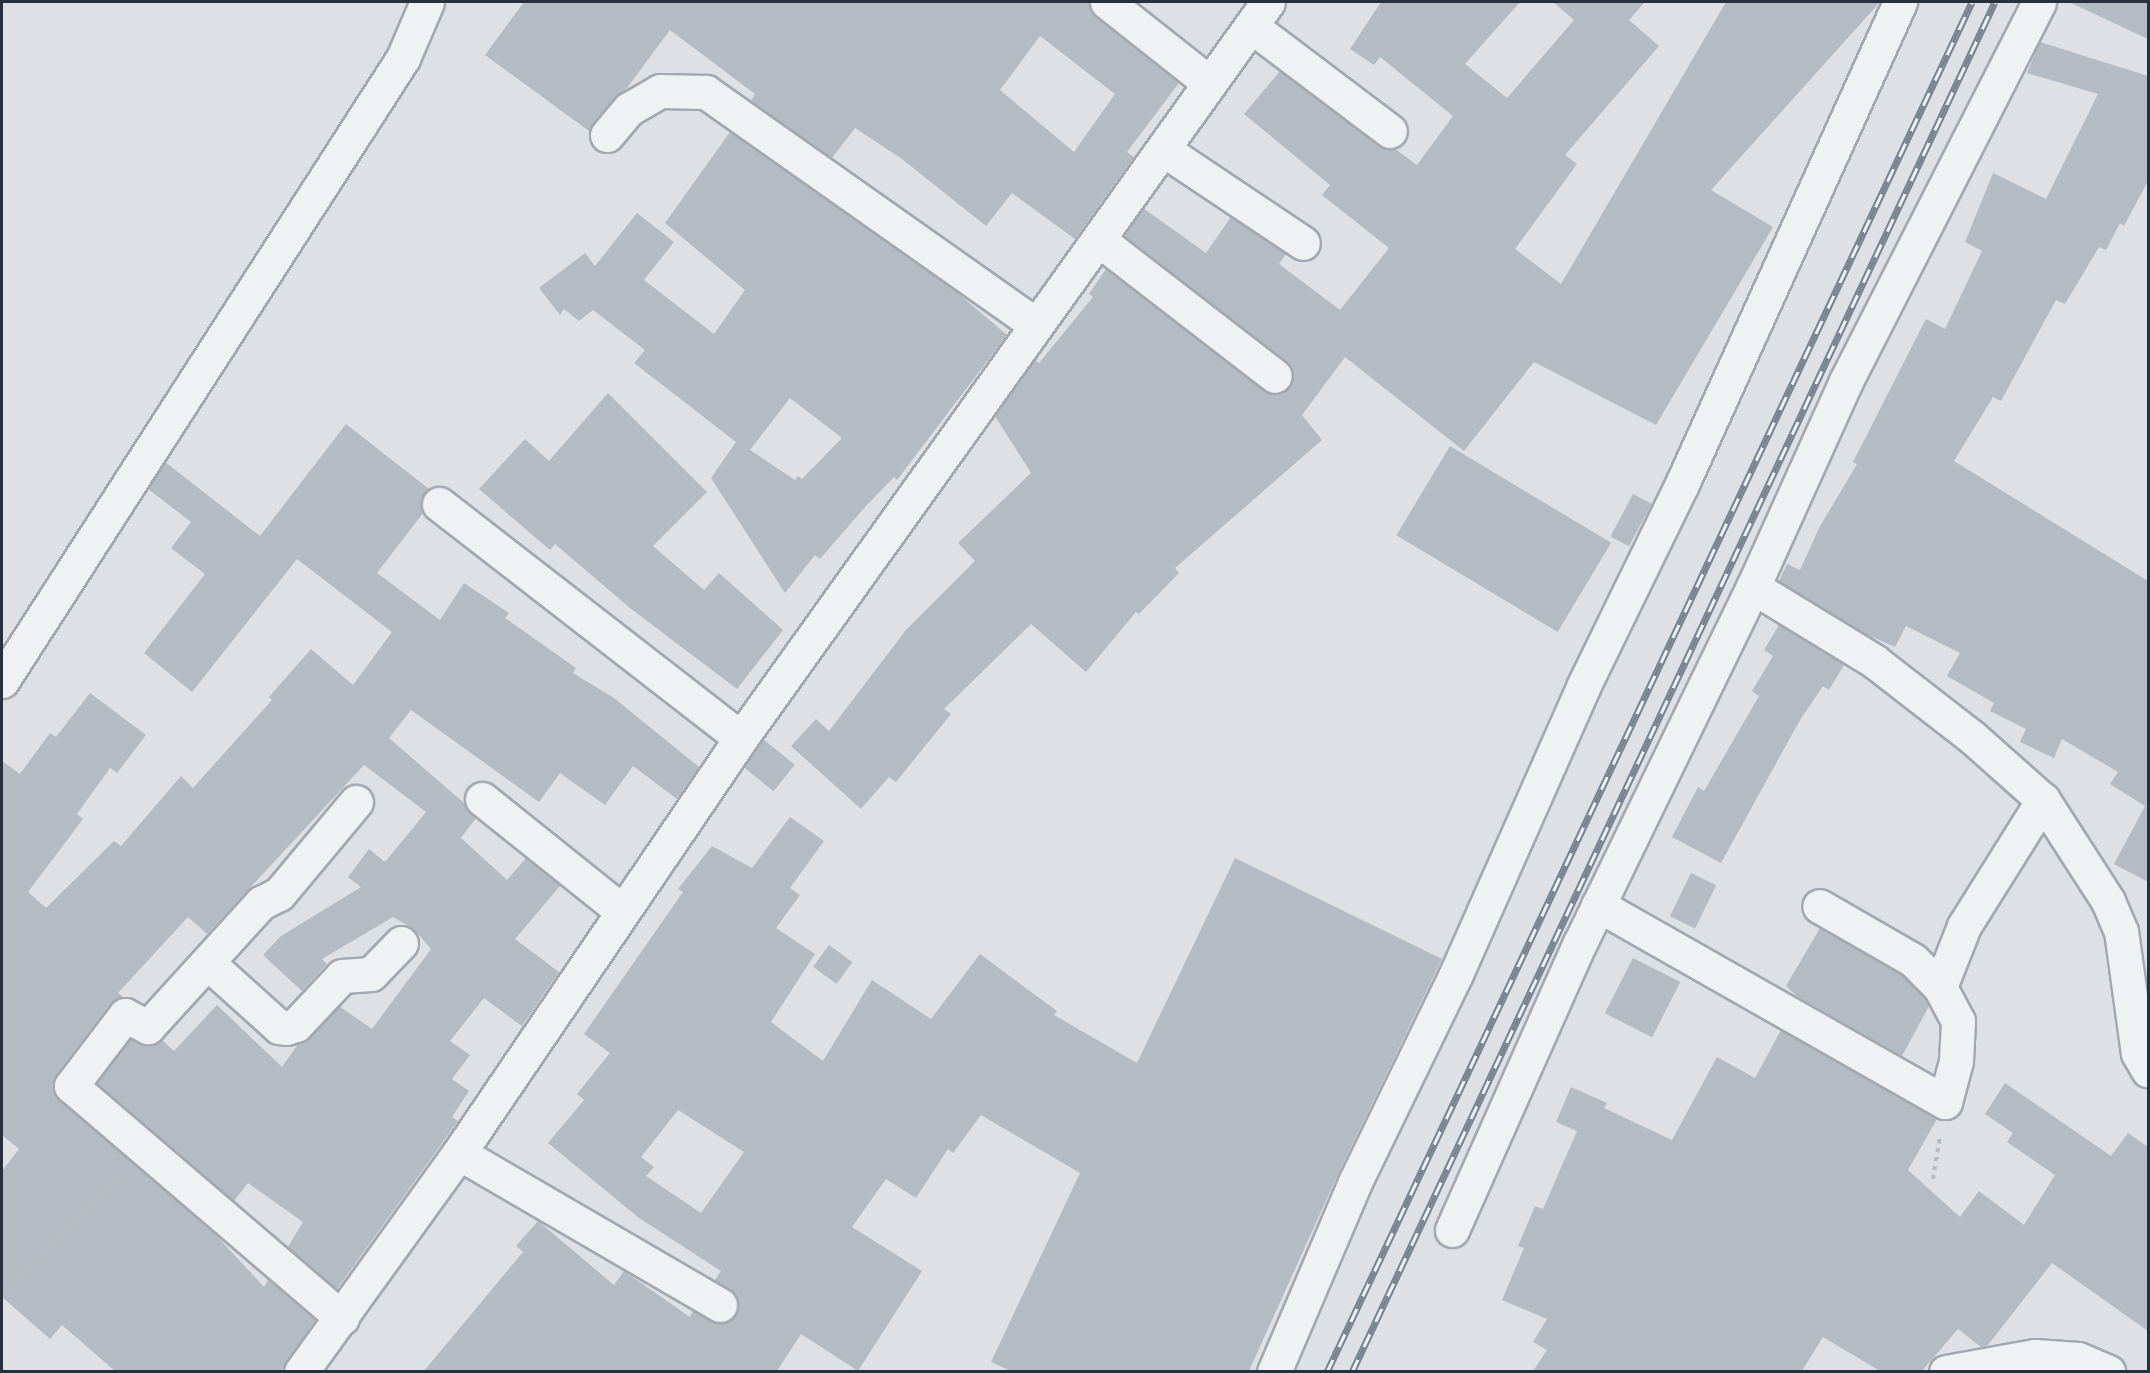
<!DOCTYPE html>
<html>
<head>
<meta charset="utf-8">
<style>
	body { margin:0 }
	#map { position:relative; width:2150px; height:1373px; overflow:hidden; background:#dde1e6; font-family:"Golos Text",sans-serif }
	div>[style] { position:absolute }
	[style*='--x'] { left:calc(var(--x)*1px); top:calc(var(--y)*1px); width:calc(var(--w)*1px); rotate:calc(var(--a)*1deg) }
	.building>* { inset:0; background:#b4bbc3; transform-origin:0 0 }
	.path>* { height:4px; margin-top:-2px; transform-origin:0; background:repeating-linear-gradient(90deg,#b7bcc1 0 4.5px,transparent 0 9px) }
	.roads { filter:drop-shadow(2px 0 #a3a8b0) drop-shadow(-2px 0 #a3a8b0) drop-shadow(0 2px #a3a8b0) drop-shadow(0 -2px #a3a8b0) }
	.minor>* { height:33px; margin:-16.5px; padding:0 16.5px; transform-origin:16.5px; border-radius:16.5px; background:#eff2f5 }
	.rail>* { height:7px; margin-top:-3.5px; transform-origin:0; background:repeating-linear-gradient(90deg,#ecf0f4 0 14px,#77828f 0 28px); box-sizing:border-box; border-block:2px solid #77828f }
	span { translate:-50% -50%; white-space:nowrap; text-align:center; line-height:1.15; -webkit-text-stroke:4.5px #ecf0f4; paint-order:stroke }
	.frame { position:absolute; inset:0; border:3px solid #27303c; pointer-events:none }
</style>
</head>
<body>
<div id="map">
	<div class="building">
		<div style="clip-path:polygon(evenodd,524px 2px,1089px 2px,1095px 17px,1179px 83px,1127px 152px,1134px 157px,1075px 239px,1012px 193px,986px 226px,902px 159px,855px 128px,832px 158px,751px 101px,755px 94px,670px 30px,627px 88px,615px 97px,589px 131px,485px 55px,524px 2px,1040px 36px,1115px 94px,1074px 152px,1000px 90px,1040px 36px)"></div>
		<div style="clip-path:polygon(1381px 2px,1520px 2px,1465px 64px,1507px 98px,1574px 20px,1553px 2px,1645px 2px,1629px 20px,1659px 46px,1565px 155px,1577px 164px,1515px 249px,1561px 284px,1726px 2px,1880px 2px,1711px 190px,1773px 227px,1656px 425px,1534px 362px,1464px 451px,1345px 357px,1302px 415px,1322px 440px,1175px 568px,1179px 573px,1139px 614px,1136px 612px,1086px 672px,1031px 624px,944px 709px,951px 714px,896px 782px,889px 777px,861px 809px,791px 746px,816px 719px,829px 731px,906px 630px,975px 561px,958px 543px,1031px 473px,995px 416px,1035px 360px,1039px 363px,1093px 297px,1089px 294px,1106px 269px,1264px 391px,1282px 393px,1290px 387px,1292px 369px,1286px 361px,1124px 236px,1143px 208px,1206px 253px,1231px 217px,1286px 254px,1279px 264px,1340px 310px,1389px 248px,1322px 195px,1330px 185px,1244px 114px,1280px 71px,1379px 146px,1395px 149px,1417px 165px,1453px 116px,1380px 57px,1374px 65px,1350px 49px)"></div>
		<div style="clip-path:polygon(2069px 2px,2148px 2px,2148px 39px)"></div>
		<div style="clip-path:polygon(2040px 42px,2148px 76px,2148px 181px,2124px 226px,2120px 223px,2106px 250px,2099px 247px,2065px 304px,2056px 300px,2001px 401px,1993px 397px,1954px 461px,2148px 581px,2148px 882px,2114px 864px,2145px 806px,2110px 784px,2118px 772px,2062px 739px,2054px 758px,2020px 742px,2026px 729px,1990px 711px,1994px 703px,1947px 676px,1960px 653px,1906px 626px,1895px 647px,1863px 633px,1779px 581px,1787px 564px,1800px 570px,1819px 528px,1857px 464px,1853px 462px,1926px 319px,1945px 329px,1982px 251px,1965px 242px,1993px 173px,2046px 199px,2098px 94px,2027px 73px)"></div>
		<div style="clip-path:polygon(evenodd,730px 132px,947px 284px,1007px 335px,897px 480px,894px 477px,865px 507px,820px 559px,815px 555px,785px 593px,711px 478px,736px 442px,634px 363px,645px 350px,593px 310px,579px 321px,564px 309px,560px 315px,539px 288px,585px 253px,595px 266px,637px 213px,674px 242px,644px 280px,714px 334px,745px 290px,665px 223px,730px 132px,790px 398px,842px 438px,802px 479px,798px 476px,795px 480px,750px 450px,790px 398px)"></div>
		<div style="clip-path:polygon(608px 393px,707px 492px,653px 546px,704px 590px,719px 573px,783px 630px,737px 689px,630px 608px,555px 544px,550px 550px,479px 489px,525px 439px,549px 461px)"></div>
		<div style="clip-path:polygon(346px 424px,429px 489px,421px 501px,423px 513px,377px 573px,440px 620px,464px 583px,509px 613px,505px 618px,576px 668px,573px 673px,614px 698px,699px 767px,677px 799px,633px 766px,605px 805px,560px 773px,539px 802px,411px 710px,389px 738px,464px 803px,476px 818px,461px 838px,507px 880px,526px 858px,560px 886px,515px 939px,559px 972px,522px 1026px,484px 998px,450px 1041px,470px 1055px,452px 1079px,469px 1091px,452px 1117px,458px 1121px,337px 1289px,288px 1247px,303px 1222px,248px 1183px,234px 1201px,97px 1083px,130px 1039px,148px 1046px,162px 1040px,174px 1051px,217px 1005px,282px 1067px,298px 1044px,310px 1038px,339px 1006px,372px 1029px,431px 949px,414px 929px,393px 917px,322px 959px,327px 964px,302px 991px,263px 955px,281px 936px,361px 887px,348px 877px,369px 849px,385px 862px,426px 812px,364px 765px,207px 934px,188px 917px,118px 993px,123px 997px,110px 1004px,56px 1075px,53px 1092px,213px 1232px,264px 1287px,268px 1280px,315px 1320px,281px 1371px,115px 1371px,62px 1325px,50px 1339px,2px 1297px,2px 1171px,19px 1149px,2px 1135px,2px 761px,20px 774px,50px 733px,56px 737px,90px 693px,146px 735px,117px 773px,110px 768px,77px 814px,83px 819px,28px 892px,46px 908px,114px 841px,121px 846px,181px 776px,193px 788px,272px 700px,269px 697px,311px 649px,353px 685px,392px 632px,297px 559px,192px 692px,144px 653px,205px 574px,171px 548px,191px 522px,148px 489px,165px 462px,260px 536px)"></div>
		<div style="left:1450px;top:446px;width:188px;height:104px;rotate:31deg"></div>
		<div style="left:1633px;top:494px;width:21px;height:48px;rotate:28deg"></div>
		<div style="clip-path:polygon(1779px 625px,1844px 665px,1829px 690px,1823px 686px,1800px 720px,1721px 863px,1672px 837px,1698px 787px,1704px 791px,1759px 696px,1752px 691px,1773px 656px,1764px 650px)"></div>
		<div style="left:763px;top:739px;width:41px;height:34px;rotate:39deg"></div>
		<div style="clip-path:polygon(evenodd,790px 817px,824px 841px,790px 888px,800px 895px,776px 928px,815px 954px,771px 1022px,823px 1061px,872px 980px,931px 1019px,980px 954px,1057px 1011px,1054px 1015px,1137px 1063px,1235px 858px,1442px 959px,1338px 1174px,1249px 1371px,1011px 1371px,991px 1362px,1080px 1173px,981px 1115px,953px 1153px,948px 1149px,916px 1198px,886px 1179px,852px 1227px,922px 1271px,858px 1371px,801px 1334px,777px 1371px,424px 1371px,523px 1252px,516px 1246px,538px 1221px,614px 1285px,624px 1271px,690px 1317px,693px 1311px,721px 1324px,736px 1315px,736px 1295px,715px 1280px,721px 1271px,639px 1218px,548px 1143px,584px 1100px,577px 1094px,610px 1053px,584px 1034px,683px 892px,678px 889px,712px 846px,752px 868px,790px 817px,678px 1110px,744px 1152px,701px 1213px,646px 1176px,654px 1167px,641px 1157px,678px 1110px)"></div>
		<div style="left:1691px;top:873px;width:28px;height:48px;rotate:26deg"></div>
		<div style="clip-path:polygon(1820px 928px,1902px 975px,1925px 998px,1929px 1006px,1902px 1056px,1798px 997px,1786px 986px)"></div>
		<div style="left:829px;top:945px;width:29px;height:27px;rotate:36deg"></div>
		<div style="left:1633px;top:958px;width:53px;height:62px;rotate:27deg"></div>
		<div style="clip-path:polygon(1781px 1030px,1937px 1119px,1908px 1170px,1960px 1217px,1979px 1191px,2024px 1225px,2055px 1175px,2007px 1142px,2013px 1133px,1985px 1114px,2005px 1083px,2111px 1156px,2128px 1133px,2148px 1147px,2148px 1331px,2052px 1263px,1988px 1345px,1981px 1347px,1958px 1329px,1922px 1371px,1880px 1371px,1823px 1337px,1802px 1371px,1533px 1371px,1547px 1350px,1533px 1342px,1547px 1319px,1502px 1300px,1524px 1248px,1518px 1246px,1535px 1206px,1543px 1209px,1577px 1131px,1556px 1122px,1571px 1087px,1607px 1103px,1604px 1108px,1672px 1140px,1717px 1057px,1755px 1078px)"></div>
	</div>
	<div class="path">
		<div style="--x:1933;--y:1179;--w:44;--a:-80.8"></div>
		<div style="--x:2;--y:1298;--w:172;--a:-45.7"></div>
	</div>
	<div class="roads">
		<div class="minor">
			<div style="--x:1107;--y:2;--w:127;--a:38.3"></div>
			<div style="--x:1251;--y:26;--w:174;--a:37.1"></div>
			<div style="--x:607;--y:135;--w:34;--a:-50"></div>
			<div style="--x:629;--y:109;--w:36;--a:-30"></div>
			<div style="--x:660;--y:91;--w:46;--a:1.2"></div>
			<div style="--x:706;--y:92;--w:401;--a:35.2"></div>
			<div style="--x:1164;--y:150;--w:167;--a:33.8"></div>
			<div style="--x:1099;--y:240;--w:222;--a:37.7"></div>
			<div style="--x:439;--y:504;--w:382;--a:37.8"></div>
			<div style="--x:1753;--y:587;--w:142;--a:31.4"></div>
			<div style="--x:1874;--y:661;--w:124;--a:37.8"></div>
			<div style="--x:1972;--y:737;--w:95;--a:41.6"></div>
			<div style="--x:2043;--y:800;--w:120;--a:57.2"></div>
			<div style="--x:2108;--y:901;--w:33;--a:67"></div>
			<div style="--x:2121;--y:931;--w:123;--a:82.1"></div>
			<div style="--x:2138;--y:1053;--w:20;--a:60"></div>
			<div style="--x:2;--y:681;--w:741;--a:-57.23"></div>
			<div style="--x:403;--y:58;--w:61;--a:-66.8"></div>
			<div style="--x:482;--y:799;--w:179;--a:38.7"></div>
			<div style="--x:1598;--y:905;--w:399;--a:29.6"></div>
			<div style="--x:1945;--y:1102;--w:42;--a:-75"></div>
			<div style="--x:1956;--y:1061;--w:40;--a:-87.1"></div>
			<div style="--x:1958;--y:1021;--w:38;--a:-118"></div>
			<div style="--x:1940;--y:987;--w:38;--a:-135"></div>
			<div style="--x:1913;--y:960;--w:108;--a:-150.1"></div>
			<div style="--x:208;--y:963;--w:96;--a:42"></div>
			<div style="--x:279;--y:1027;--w:7;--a:8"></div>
			<div style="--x:286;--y:1028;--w:10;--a:-17"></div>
			<div style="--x:296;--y:1025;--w:67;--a:-46.8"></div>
			<div style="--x:342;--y:976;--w:29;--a:-4"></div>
			<div style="--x:371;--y:974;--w:43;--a:-45.9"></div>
			<div style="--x:1940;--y:987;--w:66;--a:-68.5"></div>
			<div style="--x:1964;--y:926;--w:149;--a:-57.9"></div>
			<div style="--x:459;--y:1153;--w:302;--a:30.2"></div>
			<div style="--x:1452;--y:1230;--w:314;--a:-66"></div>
			<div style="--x:1580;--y:943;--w:396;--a:-64.1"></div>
			<div style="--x:1753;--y:587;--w:226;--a:-65.7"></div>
			<div style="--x:1846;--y:381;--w:425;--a:-63"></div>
			<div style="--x:342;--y:1318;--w:357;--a:-139.4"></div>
			<div style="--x:71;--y:1086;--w:89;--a:-52.7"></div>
			<div style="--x:125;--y:1015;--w:26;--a:28"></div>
			<div style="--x:148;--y:1027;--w:168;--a:-47.7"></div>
			<div style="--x:261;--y:903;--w:20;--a:-27"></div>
			<div style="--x:279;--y:894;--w:120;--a:-50.1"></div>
			<div style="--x:301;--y:1372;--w:270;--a:-54.2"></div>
			<div style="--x:459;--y:1153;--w:502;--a:-55.8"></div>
			<div style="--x:741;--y:738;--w:905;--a:-54.4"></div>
			<div style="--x:1274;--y:1372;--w:207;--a:-66.9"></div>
			<div style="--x:1355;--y:1182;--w:231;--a:-64.1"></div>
			<div style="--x:1456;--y:974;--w:316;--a:-66.1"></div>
			<div style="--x:1584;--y:685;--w:224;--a:-64"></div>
			<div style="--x:1682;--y:484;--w:529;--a:-65.66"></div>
			<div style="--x:1946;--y:1372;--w:90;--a:-10.2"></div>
			<div style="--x:2035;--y:1356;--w:43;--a:4"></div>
			<div style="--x:2078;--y:1359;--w:33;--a:23"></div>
		</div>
	</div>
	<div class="rail">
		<div style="--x:1327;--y:1372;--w:1514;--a:-64.79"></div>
		<div style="--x:1352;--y:1372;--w:1513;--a:-64.86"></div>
	</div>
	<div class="frame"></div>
</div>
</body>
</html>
